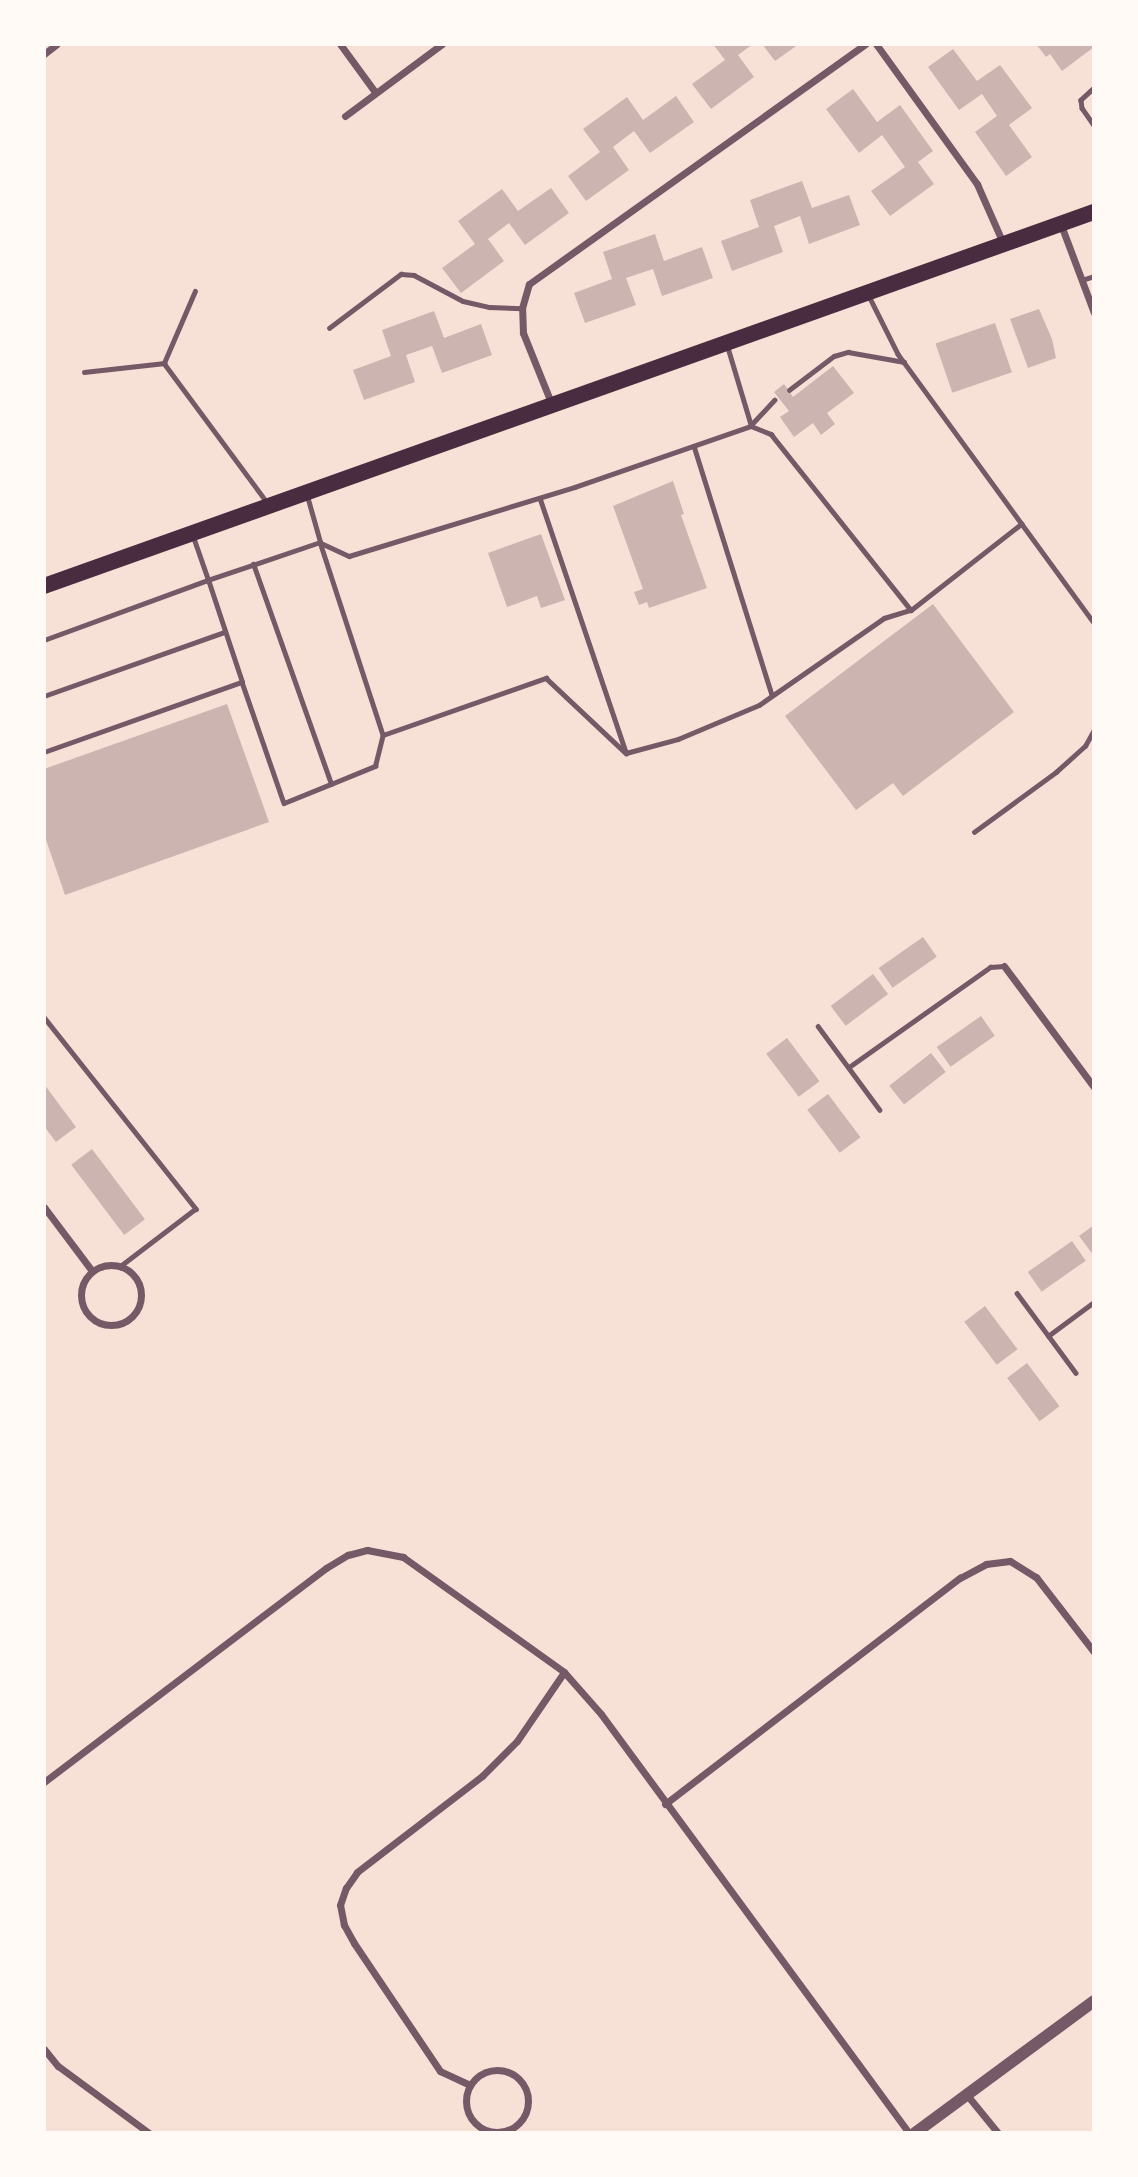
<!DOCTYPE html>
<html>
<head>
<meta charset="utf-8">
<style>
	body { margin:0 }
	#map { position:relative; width:1138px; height:2177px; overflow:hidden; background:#f7e1d7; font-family:"Exo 2",sans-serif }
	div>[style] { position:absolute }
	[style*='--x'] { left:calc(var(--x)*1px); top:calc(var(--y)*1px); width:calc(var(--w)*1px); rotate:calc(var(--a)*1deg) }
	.building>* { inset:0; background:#ccb4b1; transform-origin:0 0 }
	.service>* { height:4.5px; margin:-2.25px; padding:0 2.25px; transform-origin:2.25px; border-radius:2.25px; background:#755966 }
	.minor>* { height:7px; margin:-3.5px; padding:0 3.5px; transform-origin:3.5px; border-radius:3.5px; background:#755966 }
	.minor>.ring { margin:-3.5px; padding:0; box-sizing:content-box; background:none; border:7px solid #755966; border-radius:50% }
	.tertiary>* { height:12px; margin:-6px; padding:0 6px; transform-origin:6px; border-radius:6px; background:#755966 }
	.primary>* { height:16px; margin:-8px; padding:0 8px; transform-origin:8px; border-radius:8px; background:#4a2c40 }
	span { translate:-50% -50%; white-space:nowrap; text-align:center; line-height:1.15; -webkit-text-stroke:5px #fffaf5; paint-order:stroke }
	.frame { position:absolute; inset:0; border:46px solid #fffaf5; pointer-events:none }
</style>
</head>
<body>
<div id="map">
	<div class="building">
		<div style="clip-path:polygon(713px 44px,753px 44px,738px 55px,754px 77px,711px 109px,692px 84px,725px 60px)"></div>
		<div style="clip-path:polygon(762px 44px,799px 44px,775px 61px)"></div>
		<div style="clip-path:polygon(1036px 44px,1094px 44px,1094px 47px,1062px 71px,1050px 54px,1046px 57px)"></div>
		<div style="clip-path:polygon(953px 49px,977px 81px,1000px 65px,1032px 108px,1009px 125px,1032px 157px,1006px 176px,975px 132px,997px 116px,982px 94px,959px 110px,928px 67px)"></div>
		<div style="clip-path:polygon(853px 89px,877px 122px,900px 105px,933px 151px,918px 162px,934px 184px,890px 216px,871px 191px,905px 167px,882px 135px,859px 153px,826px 109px)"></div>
		<div style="clip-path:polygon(676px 96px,694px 122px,650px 153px,634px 131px,613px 147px,629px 170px,586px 201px,568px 176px,600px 152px,583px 129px,627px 97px,643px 120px)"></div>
		<div style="clip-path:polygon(802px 181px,812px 208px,849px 195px,860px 225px,809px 244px,800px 216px,774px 226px,783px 252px,732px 271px,721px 241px,759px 227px,750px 200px)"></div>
		<div style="clip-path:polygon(551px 188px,569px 213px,525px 245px,509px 223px,488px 239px,504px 261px,461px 293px,442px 268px,475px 244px,458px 221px,502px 189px,518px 211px)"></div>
		<div style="clip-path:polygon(655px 234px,664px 261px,702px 247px,713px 278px,662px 296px,653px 269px,626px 278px,636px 305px,585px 323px,574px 293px,612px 279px,603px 252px)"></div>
		<div style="clip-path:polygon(1039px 309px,1052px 339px,1056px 358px,1028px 368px,1010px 319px)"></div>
		<div style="clip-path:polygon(434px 311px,444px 338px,481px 324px,492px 355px,442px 373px,432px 346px,406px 355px,415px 382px,364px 400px,353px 370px,391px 356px,382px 330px)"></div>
		<div style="left:995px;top:323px;width:52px;height:63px;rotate:71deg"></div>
		<div style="clip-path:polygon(833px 366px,854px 393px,827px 413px,835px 424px,821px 435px,813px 423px,794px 437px,780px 417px,789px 411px,774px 392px,784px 384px,793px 397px)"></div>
		<div style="clip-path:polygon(673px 481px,684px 514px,681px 515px,707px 588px,649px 608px,647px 602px,639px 605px,634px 592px,643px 589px,613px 506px)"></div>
		<div style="clip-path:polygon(541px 534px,565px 600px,541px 608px,537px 596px,507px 607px,488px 553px)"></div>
		<div style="clip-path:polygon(933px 604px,1014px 712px,903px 796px,893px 783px,856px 810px,785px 716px)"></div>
		<div style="clip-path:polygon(227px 704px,269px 822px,65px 895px,44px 834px,44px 769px)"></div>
		<div style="left:923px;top:937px;width:24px;height:54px;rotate:55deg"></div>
		<div style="left:873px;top:974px;width:25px;height:53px;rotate:53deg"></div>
		<div style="left:981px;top:1016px;width:24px;height:54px;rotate:55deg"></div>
		<div style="left:787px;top:1038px;width:54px;height:26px;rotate:53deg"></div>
		<div style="left:931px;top:1053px;width:24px;height:53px;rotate:52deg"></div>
		<div style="clip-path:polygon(44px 1084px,76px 1127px,56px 1142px,44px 1126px)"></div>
		<div style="left:828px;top:1094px;width:54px;height:26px;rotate:53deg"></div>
		<div style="left:92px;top:1149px;width:88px;height:26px;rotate:53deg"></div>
		<div style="clip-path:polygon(1094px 1225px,1094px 1256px,1079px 1236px)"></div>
		<div style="left:1072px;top:1241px;width:24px;height:54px;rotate:55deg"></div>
		<div style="left:985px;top:1306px;width:54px;height:26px;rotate:53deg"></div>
		<div style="left:1027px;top:1363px;width:54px;height:25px;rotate:53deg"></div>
	</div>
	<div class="service">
		<div style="--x:1094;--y:88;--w:18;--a:137"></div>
		<div style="--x:1081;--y:100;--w:8;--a:83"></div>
		<div style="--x:1082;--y:108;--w:21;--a:55"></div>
		<div style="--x:1082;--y:280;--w:13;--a:-18"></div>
		<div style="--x:869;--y:296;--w:65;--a:63.4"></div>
		<div style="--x:898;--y:354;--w:333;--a:53.9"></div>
		<div style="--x:329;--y:328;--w:90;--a:-36.9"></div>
		<div style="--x:401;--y:274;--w:13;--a:4"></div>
		<div style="--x:414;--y:275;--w:55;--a:28"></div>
		<div style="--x:463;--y:301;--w:27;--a:13"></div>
		<div style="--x:489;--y:307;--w:33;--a:2"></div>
		<div style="--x:164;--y:363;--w:78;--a:-66.7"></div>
		<div style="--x:84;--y:372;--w:81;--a:-6.4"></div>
		<div style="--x:164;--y:363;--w:173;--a:53.5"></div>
		<div style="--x:789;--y:390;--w:56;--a:-37.1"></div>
		<div style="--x:834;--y:356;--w:15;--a:-16"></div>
		<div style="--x:848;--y:352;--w:57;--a:10.1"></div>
		<div style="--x:775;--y:400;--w:35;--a:133"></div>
		<div style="--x:751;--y:426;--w:22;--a:22"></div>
		<div style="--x:771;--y:434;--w:225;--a:51.5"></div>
		<div style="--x:911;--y:610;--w:140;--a:-38"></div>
		<div style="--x:694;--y:446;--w:261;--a:72.6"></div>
		<div style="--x:540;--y:498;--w:268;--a:71.3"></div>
		<div style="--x:320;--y:542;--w:203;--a:71.9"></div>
		<div style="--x:383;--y:735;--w:173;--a:-19.3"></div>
		<div style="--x:546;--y:678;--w:110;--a:43.2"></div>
		<div style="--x:626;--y:753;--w:54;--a:-15.1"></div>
		<div style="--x:678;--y:739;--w:88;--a:-22.8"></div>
		<div style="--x:759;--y:705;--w:152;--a:-34.8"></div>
		<div style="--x:884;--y:618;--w:28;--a:-17"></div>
		<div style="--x:321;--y:543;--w:31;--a:25"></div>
		<div style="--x:349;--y:556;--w:236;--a:-17"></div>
		<div style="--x:575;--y:487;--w:186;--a:-19.1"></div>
		<div style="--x:751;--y:426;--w:84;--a:-106.7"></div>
		<div style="--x:44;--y:640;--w:175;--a:-20.1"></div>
		<div style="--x:208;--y:580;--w:46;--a:-109.2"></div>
		<div style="--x:242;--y:682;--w:128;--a:70.9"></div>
		<div style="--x:284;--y:803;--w:51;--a:-22"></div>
		<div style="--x:331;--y:784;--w:233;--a:-109.5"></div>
		<div style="--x:44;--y:696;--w:192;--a:-19.5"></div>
		<div style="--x:44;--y:752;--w:210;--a:-19.5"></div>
		<div style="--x:242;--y:682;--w:108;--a:-108.4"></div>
		<div style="--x:208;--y:580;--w:118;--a:-18.7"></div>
		<div style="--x:320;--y:542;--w:48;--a:-105.8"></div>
		<div style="--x:331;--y:784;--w:48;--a:-22.2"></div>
		<div style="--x:375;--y:766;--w:32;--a:-76"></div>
		<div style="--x:974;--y:832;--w:102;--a:-36.2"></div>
		<div style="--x:1056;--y:772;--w:39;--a:-42"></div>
		<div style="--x:1085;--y:746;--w:18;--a:-61"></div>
		<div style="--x:44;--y:1017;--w:245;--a:51.6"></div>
		<div style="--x:196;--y:1209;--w:96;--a:142.7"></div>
		<div style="--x:818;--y:1026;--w:104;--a:53.6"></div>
		<div style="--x:849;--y:1067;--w:173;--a:-35.3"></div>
		<div style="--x:990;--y:967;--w:14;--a:-4"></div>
		<div style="--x:1017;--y:1293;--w:99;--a:53.6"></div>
		<div style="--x:1048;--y:1336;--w:57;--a:-36.5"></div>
	</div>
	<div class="minor">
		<div style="--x:340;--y:44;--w:59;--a:53.9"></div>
		<div style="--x:876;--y:44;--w:173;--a:54.2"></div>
		<div style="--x:977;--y:184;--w:64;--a:66.2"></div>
		<div style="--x:44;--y:54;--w:16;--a:-38"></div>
		<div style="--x:345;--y:116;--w:121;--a:-36.6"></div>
		<div style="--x:1061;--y:225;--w:94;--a:69.4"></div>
		<div style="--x:552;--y:405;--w:78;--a:-111.9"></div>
		<div style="--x:523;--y:333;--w:25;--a:-92"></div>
		<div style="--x:522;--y:308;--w:25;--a:-74"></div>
		<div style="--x:529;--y:284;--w:413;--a:-35.5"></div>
		<div style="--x:1004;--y:966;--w:151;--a:53.4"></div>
		<div style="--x:44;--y:1207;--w:80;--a:53.1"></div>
		<div class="ring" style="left:81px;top:1265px;width:53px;height:53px"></div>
		<div style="--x:44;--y:1782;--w:354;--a:-37.2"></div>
		<div style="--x:326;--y:1568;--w:26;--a:-31"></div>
		<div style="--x:348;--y:1555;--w:20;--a:-15"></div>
		<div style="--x:367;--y:1550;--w:37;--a:11"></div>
		<div style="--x:403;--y:1557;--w:198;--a:35.5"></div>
		<div style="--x:564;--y:1672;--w:56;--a:48.6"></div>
		<div style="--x:601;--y:1714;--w:520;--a:53.68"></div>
		<div style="--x:665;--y:1804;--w:372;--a:-37.5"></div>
		<div style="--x:960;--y:1578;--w:30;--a:-28"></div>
		<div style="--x:986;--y:1564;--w:24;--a:-7"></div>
		<div style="--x:1010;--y:1561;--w:31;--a:32"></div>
		<div style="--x:1036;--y:1577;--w:95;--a:52.3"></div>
		<div style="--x:44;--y:2049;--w:22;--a:51"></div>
		<div style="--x:58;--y:2066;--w:113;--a:36.4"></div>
		<div class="ring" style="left:466px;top:2070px;width:55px;height:55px"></div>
		<div style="--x:470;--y:2085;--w:33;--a:-155"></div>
		<div style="--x:440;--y:2071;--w:154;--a:-123.9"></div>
		<div style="--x:354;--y:1943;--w:21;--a:-119"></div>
		<div style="--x:344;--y:1925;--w:20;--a:-101"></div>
		<div style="--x:340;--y:1905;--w:18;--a:-71"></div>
		<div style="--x:346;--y:1888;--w:19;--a:-55"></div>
		<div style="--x:357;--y:1872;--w:158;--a:-37.5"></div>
		<div style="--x:482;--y:1776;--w:49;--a:-45"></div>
		<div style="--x:517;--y:1741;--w:83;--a:-55.7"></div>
		<div style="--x:967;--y:2095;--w:49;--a:50.8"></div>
	</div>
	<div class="tertiary">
		<div style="--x:915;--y:2133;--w:222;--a:-36.4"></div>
	</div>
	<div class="primary">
		<div style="--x:44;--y:586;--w:1115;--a:-19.61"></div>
	</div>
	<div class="frame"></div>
</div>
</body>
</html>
